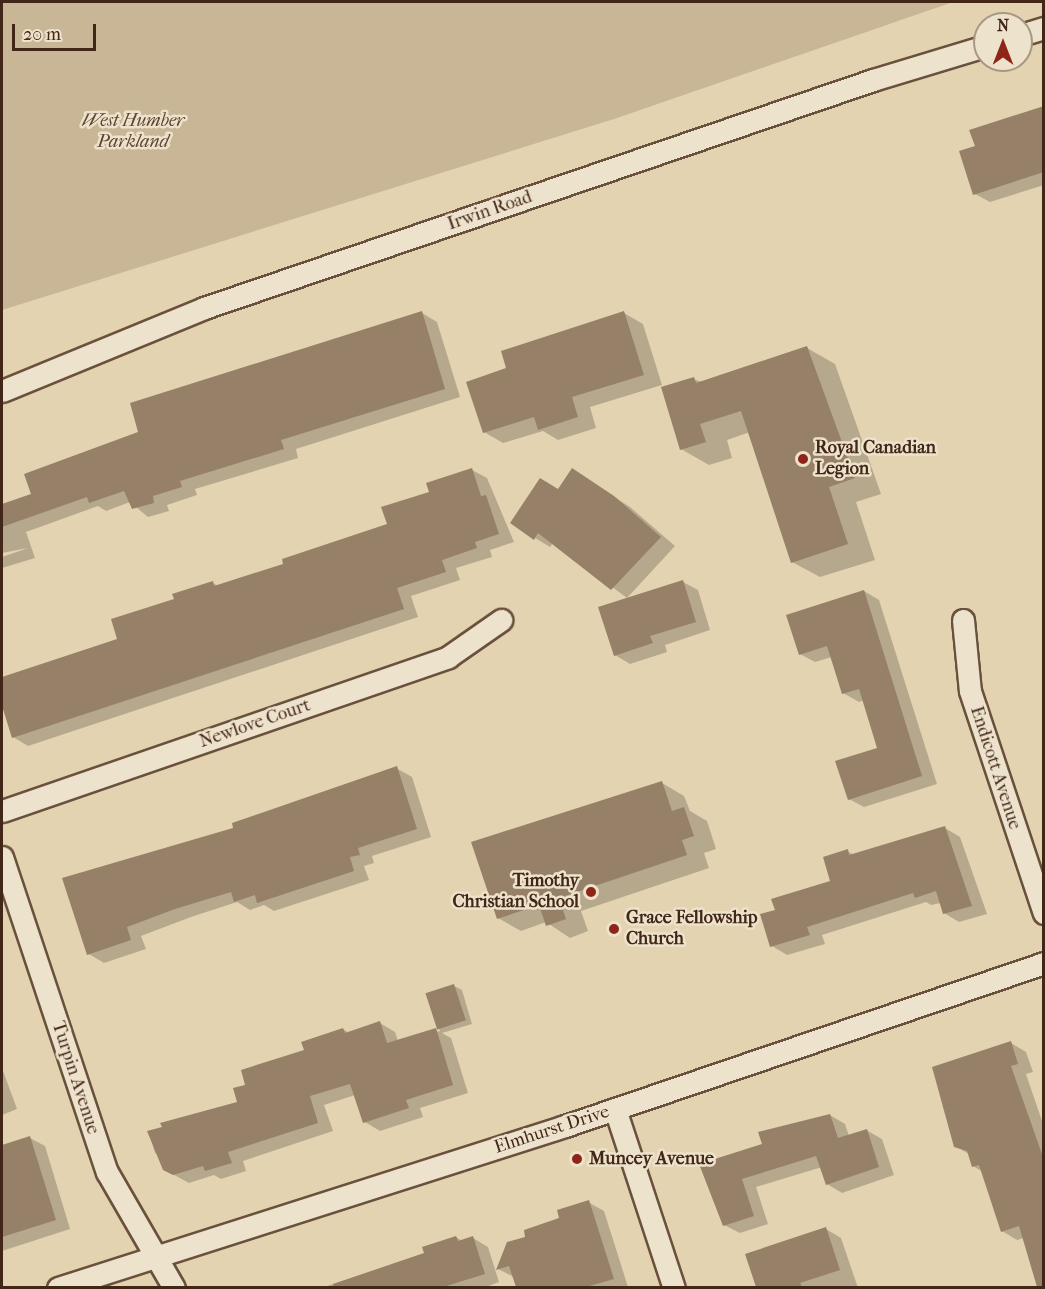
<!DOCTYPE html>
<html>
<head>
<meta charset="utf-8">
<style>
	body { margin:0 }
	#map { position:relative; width:1045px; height:1289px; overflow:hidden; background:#e3d3b0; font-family:"IM FELL French Canon",serif }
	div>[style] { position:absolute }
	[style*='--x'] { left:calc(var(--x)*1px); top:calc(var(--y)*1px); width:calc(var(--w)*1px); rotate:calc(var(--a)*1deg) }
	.green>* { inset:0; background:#c8b696 }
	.shadow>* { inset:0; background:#0003 }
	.building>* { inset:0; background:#968067; transform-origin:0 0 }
	.roads { filter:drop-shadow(2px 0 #6a513d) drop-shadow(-2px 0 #6a513d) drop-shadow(0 2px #6a513d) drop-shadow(0 -2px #6a513d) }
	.street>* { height:21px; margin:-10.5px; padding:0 10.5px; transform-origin:10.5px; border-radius:10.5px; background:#ede2cc }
	.dots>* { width:16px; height:16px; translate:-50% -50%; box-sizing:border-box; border:3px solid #ede2cc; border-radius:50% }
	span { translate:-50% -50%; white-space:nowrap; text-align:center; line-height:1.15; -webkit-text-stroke:5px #ede2cc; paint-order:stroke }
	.park-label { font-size:18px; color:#5d4330; font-style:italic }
	.street-label { font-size:18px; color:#422617 }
	.poi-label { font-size:18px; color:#422617; font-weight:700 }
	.left { translate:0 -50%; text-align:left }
	.right { translate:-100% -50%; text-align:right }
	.frame { position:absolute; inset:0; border:3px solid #422617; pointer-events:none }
	.north { position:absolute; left:973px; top:12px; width:60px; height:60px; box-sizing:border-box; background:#ede2cc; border:2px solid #a99784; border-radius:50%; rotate:0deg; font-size:16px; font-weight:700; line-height:24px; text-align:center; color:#422617 }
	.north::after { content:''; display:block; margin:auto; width:21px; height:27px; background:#8f2418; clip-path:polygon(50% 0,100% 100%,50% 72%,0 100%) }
	.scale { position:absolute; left:12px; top:24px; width:84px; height:27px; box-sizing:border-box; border:3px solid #422617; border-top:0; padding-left:8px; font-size:18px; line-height:21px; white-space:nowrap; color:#422617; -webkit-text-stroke:4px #ede2cc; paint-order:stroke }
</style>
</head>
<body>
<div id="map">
	<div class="green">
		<div style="clip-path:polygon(2px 2px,953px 2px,614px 119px,2px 310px)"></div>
	</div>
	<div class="shadow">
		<div style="clip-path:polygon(1044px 107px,1044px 185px,990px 202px,975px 194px,976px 147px)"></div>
		<div style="clip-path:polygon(422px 313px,437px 322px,460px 397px,296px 449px,298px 458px,195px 489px,197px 495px,167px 505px,169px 511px,148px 517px,130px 502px,106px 511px,98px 506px,26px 532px,35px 558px,2px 568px,2px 557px,28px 548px,2px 553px,2px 506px,33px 495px,140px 433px)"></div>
		<div style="clip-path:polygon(624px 313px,643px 324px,662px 385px,590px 407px,596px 428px,558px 440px,543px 431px,503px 443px,484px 432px)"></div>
		<div style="clip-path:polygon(807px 348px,835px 364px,881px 494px,856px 502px,875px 560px,820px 577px,792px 562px,750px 432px,727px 440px,732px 458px,709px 465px,681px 449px,694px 379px,701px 382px)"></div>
		<div style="clip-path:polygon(472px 470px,487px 478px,514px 542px,490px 550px,492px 557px,456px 568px,460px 580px,411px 596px,418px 617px,28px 746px,13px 737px,2px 701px,2px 679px,119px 640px,176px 600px,212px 582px,218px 586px,285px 565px,388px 525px,431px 493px)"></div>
		<div style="clip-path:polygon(587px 479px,630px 507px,675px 546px,627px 598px,553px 543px,550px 547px,535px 538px,559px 490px)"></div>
		<div style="clip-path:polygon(683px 582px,698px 590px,710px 630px,665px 645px,667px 652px,630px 664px,615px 655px)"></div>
		<div style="clip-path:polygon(864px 591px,879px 600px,937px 784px,864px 807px,849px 799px,879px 749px,864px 700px,859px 702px,843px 693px,832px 657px,815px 662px,800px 654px)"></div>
		<div style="clip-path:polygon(396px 768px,412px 777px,431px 837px,372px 856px,374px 863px,364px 866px,369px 880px,274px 911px,264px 905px,250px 910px,237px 902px,191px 917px,141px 936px,146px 949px,104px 963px,89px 954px,235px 829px)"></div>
		<div style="clip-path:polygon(662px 783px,684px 796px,690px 811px,707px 821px,716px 849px,704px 853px,709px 868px,581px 911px,588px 931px,570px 938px,546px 922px,521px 931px,498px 918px)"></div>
		<div style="clip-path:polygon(945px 828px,960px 837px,987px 914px,959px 922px,944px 913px,941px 903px,931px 905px,926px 902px,822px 935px,825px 944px,787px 955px,772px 946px,776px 911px,832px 882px,847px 851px,854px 855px)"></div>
		<div style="clip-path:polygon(454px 986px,462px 990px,472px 1024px,442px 1033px,451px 1038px,468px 1093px,420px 1108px,423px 1117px,380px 1131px,365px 1122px,355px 1095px,324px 1105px,333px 1131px,243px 1161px,246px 1171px,221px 1179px,214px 1175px,189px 1183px,176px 1176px,210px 1162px,176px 1176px,165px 1169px,161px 1156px,155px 1153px,149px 1132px,239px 1103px,247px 1086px,343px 1029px,349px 1033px,380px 1023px,395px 1032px,398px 1041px,440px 1031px,428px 995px)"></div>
		<div style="clip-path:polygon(1011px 1043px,1026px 1052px,1033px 1072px,1026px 1074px,1044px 1127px,1044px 1288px,1039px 1288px,1024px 1238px,1017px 1240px,1002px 1231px,983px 1172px,973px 1166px,969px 1154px,955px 1146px)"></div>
		<div style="clip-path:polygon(2px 1068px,17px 1109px,2px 1115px)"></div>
		<div style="clip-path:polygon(830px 1115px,845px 1124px,849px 1136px,866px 1130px,882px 1139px,894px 1175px,842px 1193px,827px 1184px,822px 1167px,756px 1187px,768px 1224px,740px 1233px,724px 1225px,701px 1165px,764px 1145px)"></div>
		<div style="clip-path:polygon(30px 1138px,45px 1146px,70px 1229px,2px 1251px,2px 1146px)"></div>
		<div style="clip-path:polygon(588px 1202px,604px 1211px,628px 1287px,517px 1288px,514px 1277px,498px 1269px,527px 1238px)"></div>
		<div style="clip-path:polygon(826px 1229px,841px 1238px,858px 1288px,758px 1288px,747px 1255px)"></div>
		<div style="clip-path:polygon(456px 1237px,462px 1241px,473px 1238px,488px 1247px,499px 1282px,483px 1288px,321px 1288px,426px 1254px)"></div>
	</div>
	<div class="building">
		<div style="clip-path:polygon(1044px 106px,1044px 172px,973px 195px,959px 151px,975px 146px,969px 130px)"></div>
		<div style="clip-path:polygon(422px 311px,445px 389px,281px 440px,284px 449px,180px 481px,182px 487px,153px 496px,154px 503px,132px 509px,124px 491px,89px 503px,87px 497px,2px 527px,2px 504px,31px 494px,24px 474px,138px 432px,130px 403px)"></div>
		<div style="clip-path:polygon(624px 311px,644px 375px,572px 397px,578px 417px,538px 430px,534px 417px,483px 433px,466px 382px,506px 368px,501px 351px)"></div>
		<div style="clip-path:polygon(807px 346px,855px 478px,829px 487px,848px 544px,791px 563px,741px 411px,700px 424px,706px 442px,680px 450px,661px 387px,694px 377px,696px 383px)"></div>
		<div style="clip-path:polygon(472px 468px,481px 496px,486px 495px,499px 534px,475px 542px,477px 548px,442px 560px,446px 572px,397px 588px,404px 609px,12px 738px,2px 706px,2px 677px,117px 639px,111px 619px,174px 599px,172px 594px,213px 581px,214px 586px,283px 564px,282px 559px,387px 524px,381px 507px,429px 492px,426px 483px)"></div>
		<div style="clip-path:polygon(572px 468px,614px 496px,661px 537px,611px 590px,538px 533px,534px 540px,510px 523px,540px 478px,558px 489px)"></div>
		<div style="clip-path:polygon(683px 580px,696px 622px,650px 636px,653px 643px,614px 656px,598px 607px)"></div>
		<div style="clip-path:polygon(864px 590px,922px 776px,848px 800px,835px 761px,877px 748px,859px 689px,842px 694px,827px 646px,799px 655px,786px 615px)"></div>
		<div style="clip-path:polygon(397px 766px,417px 829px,358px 848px,360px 855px,350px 857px,354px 871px,257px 903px,255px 895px,234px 902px,231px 892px,175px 909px,127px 927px,131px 940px,87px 955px,62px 878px,233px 828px,232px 823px)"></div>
		<div style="clip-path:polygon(662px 781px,672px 811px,684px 807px,694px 836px,682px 840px,687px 855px,559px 898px,566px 919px,546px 926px,539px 905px,497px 919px,471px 842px)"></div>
		<div style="clip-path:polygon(945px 826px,972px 906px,943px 914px,936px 891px,915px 898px,913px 893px,807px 927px,810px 935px,770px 947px,760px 914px,775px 910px,771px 899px,830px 881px,823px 857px,848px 849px,849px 855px)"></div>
		<div style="left:454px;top:984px;width:38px;height:30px;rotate:72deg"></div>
		<div style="clip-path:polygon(380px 1021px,387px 1043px,436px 1028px,453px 1085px,406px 1100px,409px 1108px,363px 1123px,350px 1084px,310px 1096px,318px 1123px,228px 1152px,232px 1163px,205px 1171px,203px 1166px,173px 1175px,163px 1170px,147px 1131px,162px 1127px,160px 1123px,237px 1102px,233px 1088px,245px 1085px,241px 1070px,304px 1050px,301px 1042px,343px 1028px,345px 1033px)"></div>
		<div style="clip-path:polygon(1011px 1041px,1018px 1064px,1011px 1066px,1044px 1160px,1044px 1287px,1037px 1287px,1019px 1226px,1001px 1232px,979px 1165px,972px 1167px,967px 1151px,954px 1147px,932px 1067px)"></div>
		<div style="clip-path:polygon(830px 1114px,838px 1138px,867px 1129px,879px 1167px,826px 1185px,816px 1156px,742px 1179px,754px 1216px,723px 1226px,699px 1164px,762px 1144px,758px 1132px)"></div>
		<div style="clip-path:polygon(30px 1136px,56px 1220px,2px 1237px,2px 1145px)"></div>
		<div style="clip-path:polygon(589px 1200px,614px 1279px,586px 1287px,516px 1287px,509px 1266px,496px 1270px,507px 1242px,525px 1237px,524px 1230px,559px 1218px,557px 1210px)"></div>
		<div style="clip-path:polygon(826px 1227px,840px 1270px,800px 1283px,802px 1287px,756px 1287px,745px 1254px)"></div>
		<div style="clip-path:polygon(456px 1236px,458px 1241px,473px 1236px,485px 1274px,443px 1287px,334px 1287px,333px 1284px,424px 1253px,422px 1247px)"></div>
	</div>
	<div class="roads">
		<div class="street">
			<div style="--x:1021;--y:35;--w:24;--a:-17"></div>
			<div style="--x:2;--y:391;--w:218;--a:-22.3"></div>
			<div style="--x:204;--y:308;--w:707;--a:-18.82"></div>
			<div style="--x:873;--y:80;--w:117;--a:-16.9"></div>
			<div style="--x:963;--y:620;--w:71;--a:84.4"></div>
			<div style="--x:970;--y:691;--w:234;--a:71.6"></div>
			<div style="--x:2;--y:811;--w:472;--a:-19"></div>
			<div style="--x:448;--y:657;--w:65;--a:-34.9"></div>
			<div style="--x:2;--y:857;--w:332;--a:71.6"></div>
			<div style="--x:107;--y:1172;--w:134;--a:60"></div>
			<div style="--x:615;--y:1109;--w:188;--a:71.8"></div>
			<div style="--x:58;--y:1288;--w:532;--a:-17.72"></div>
			<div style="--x:565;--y:1126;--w:506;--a:-18.79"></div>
		</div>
	</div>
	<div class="dots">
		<div style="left:803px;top:459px;background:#8f2418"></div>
		<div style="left:591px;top:892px;background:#8f2418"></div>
		<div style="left:614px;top:929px;background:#8f2418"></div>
		<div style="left:577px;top:1159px;background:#8f2418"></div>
	</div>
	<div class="park-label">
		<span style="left:133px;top:132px">West Humber<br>Parkland</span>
	</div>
	<div class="street-label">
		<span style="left:490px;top:211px;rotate:-19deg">Irwin Road</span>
		<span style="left:255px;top:724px;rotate:-19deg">Newlove Court</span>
		<span style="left:995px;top:768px;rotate:72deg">Endicott Avenue</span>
		<span style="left:75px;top:1078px;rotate:72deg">Turpin Avenue</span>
		<span style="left:552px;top:1130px;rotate:-18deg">Elmhurst Drive</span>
	</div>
	<div class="poi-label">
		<span class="left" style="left:815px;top:459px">Royal Canadian<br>Legion</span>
		<span class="right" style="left:579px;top:892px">Timothy<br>Christian School</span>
		<span class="left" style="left:626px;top:929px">Grace Fellowship<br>Church</span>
		<span class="left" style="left:589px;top:1159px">Muncey Avenue</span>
	</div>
	<div class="frame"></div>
	<div class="north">N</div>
	<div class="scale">20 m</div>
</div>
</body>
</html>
